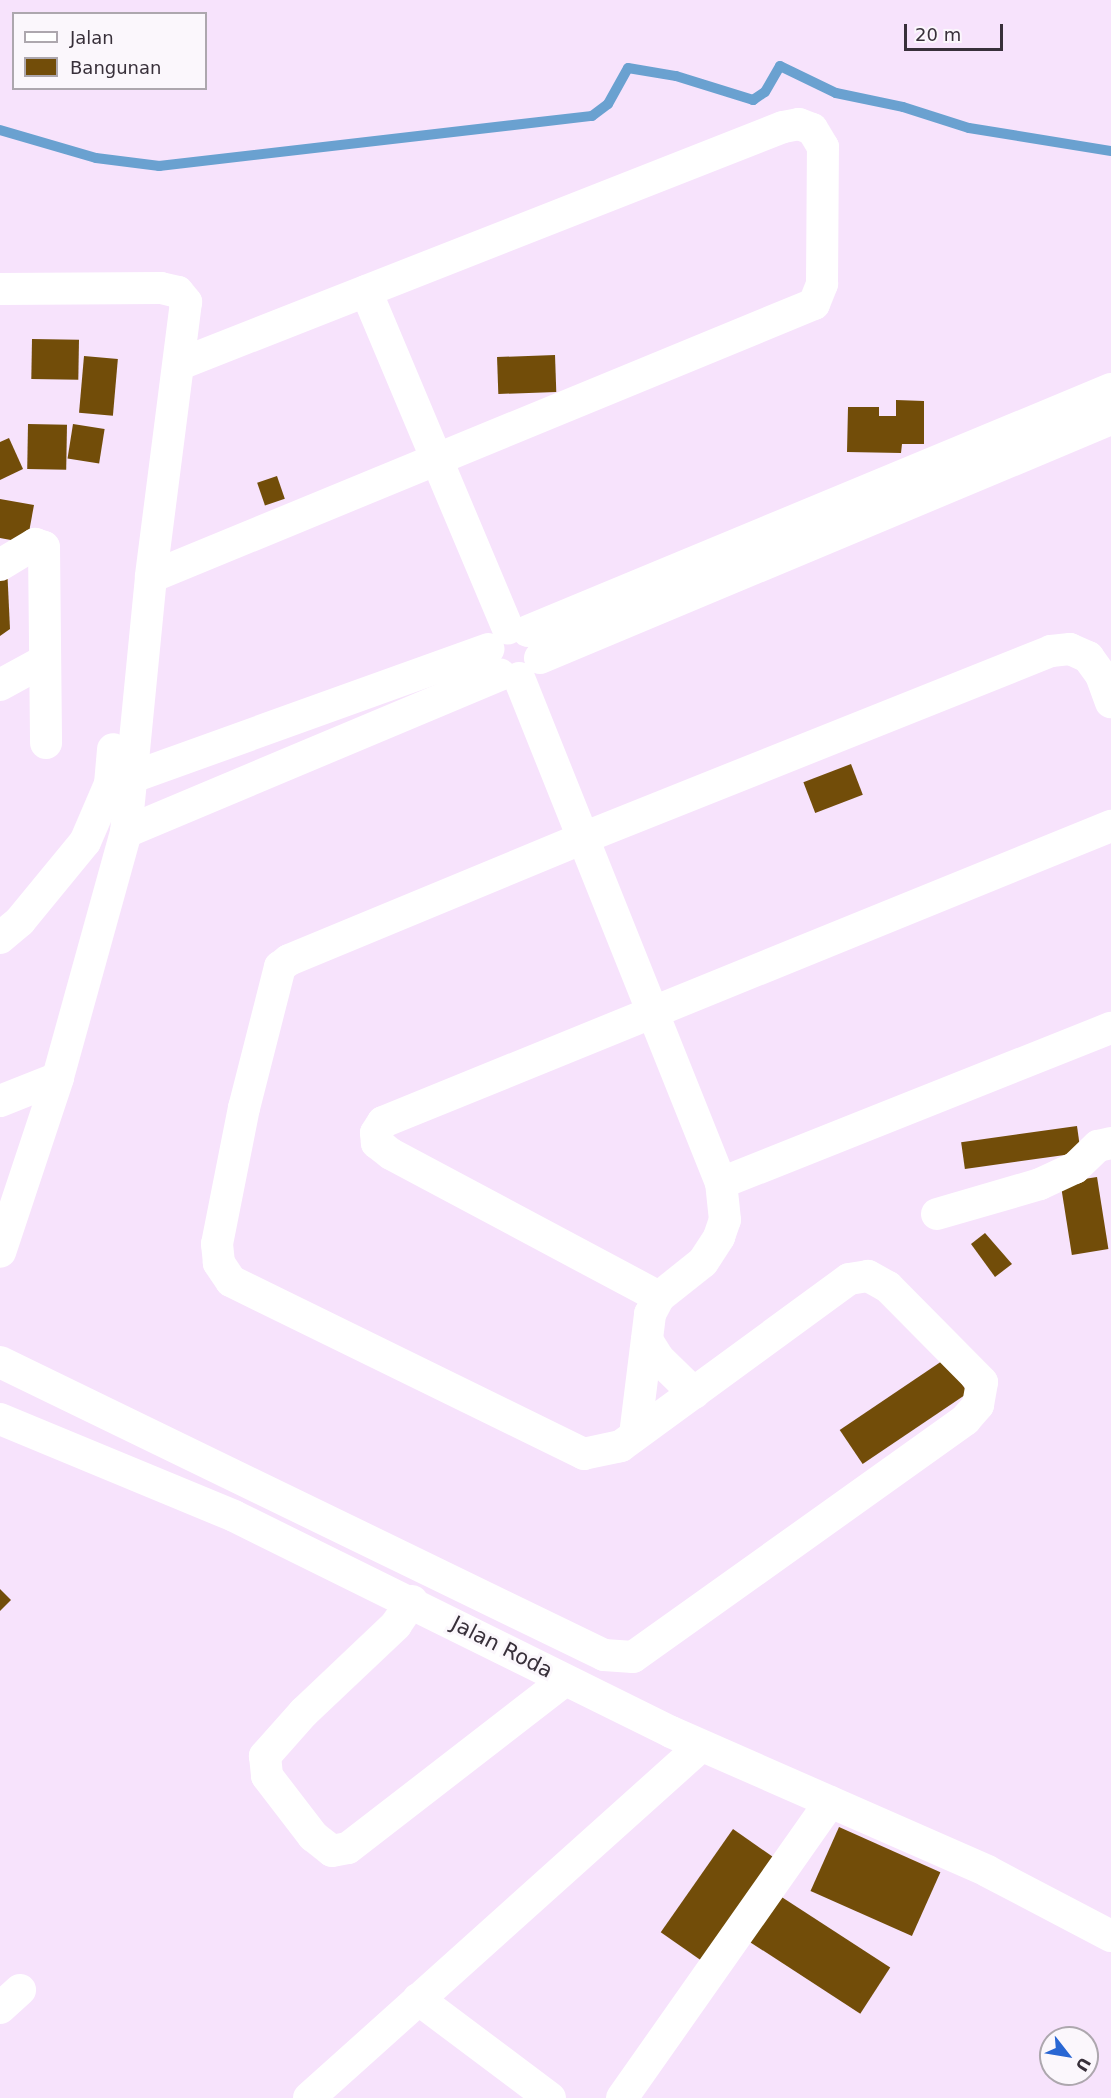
<!DOCTYPE html>
<html>
<head>
<meta charset="utf-8">
<style>
	body { margin:0 }
	#map { position:relative; width:1111px; height:2098px; overflow:hidden; background:#f7e3fc; font-family:"DejaVu Sans",sans-serif }
	div>[style] { position:absolute }
	[style*='--x'] { left:calc(var(--x)*1px); top:calc(var(--y)*1px); width:calc(var(--w)*1px); rotate:calc(var(--a)*1deg) }
	.stream>* { height:10px; margin:-5px; padding:0 5px; transform-origin:5px; border-radius:5px; background:#6aa1d0 }
	.building>* { inset:0; background:#724d09; transform-origin:0 0 }
	.street>* { height:32px; margin:-16px; padding:0 16px; transform-origin:16px; border-radius:16px; background:#fff }
	span { translate:-50% -50%; white-space:nowrap; text-align:center; line-height:1.15; -webkit-text-stroke:6px #fbf7fc; paint-order:stroke }
	.street-label { font-size:21px; color:#38303a }
	.legend { position:absolute; left:12px; top:12px; width:195px; height:78px; box-sizing:border-box; background:#fbf7fc; border:2px solid #ada7ae; margin:0; padding:8px 10px; list-style:none; font-size:18px; color:#38303a }
	.legend li { display:flex; align-items:center; gap:12px; height:30px }
	.legend b { width:30px; border:2px solid #ada7ae }
	.north { position:absolute; left:1039px; top:2026px; width:60px; height:60px; box-sizing:border-box; background:#fbf7fc; border:2px solid #ada7ae; border-radius:50%; rotate:121deg; font-size:16px; font-weight:700; line-height:24px; text-align:center; color:#38303a }
	.north::after { content:''; display:block; margin:auto; width:21px; height:27px; background:#2966d3; clip-path:polygon(50% 0,100% 100%,50% 72%,0 100%) }
	.scale { position:absolute; left:904px; top:24px; width:99px; height:27px; box-sizing:border-box; border:3px solid #38303a; border-top:0; padding-left:8px; font-size:18px; line-height:21px; white-space:nowrap; color:#38303a; -webkit-text-stroke:4px #fbf7fc; paint-order:stroke }
</style>
</head>
<body>
<div id="map">
	<div class="stream">
		<div style="--x:0;--y:130;--w:100;--a:16.3"></div>
		<div style="--x:96;--y:158;--w:64;--a:7.2"></div>
		<div style="--x:159;--y:166;--w:436;--a:-6.6"></div>
		<div style="--x:592;--y:116;--w:20;--a:-37"></div>
		<div style="--x:608;--y:104;--w:41;--a:-60.9"></div>
		<div style="--x:628;--y:68;--w:49;--a:9.5"></div>
		<div style="--x:676;--y:76;--w:81;--a:17.3"></div>
		<div style="--x:753;--y:100;--w:14;--a:-34"></div>
		<div style="--x:765;--y:92;--w:30;--a:-60"></div>
		<div style="--x:780;--y:66;--w:62;--a:25.7"></div>
		<div style="--x:836;--y:93;--w:68;--a:11.8"></div>
		<div style="--x:903;--y:107;--w:69;--a:17.7"></div>
		<div style="--x:969;--y:128;--w:144;--a:9.2"></div>
	</div>
	<div class="building">
		<div style="left:32px;top:339px;width:47px;height:40px;rotate:1deg"></div>
		<div style="left:555px;top:355px;width:37px;height:58px;rotate:88deg"></div>
		<div style="left:84px;top:356px;width:34px;height:57px;rotate:5deg"></div>
		<div style="clip-path:polygon(896px 400px,924px 401px,924px 444px,902px 444px,901px 453px,847px 452px,848px 407px,879px 407px,879px 416px,896px 416px)"></div>
		<div style="left:28px;top:424px;width:39px;height:45px;rotate:1deg"></div>
		<div style="left:73px;top:424px;width:32px;height:35px;rotate:9deg"></div>
		<div style="clip-path:polygon(9px 438px,23px 469px,0 480px,0 442px)"></div>
		<div style="left:277px;top:476px;width:24px;height:21px;rotate:71deg"></div>
		<div style="clip-path:polygon(0 499px,34px 505px,27px 543px,0 538px)"></div>
		<div style="clip-path:polygon(7px 566px,10px 629px,0 636px,0 571px)"></div>
		<div style="left:851px;top:764px;width:33px;height:51px;rotate:69deg"></div>
		<div style="left:1077px;top:1126px;width:27px;height:117px;rotate:82deg"></div>
		<div style="left:1097px;top:1177px;width:73px;height:37px;rotate:81deg"></div>
		<div style="clip-path:polygon(985px 1233px,1012px 1264px,995px 1277px,971px 1244px)"></div>
		<div style="left:945px;top:1359px;width:41px;height:127px;rotate:56deg"></div>
		<div style="clip-path:polygon(0 1589px,11px 1600px,0 1611px)"></div>
		<div style="left:839px;top:1827px;width:111px;height:70px;rotate:24deg"></div>
		<div style="left:733px;top:1829px;width:49px;height:126px;rotate:35deg"></div>
		<div style="left:777px;top:1894px;width:135px;height:55px;rotate:33deg"></div>
	</div>
	<div class="street">
		<div style="--x:0;--y:289;--w:161;--a:-0.4"></div>
		<div style="--x:161;--y:288;--w:17;--a:13"></div>
		<div style="--x:178;--y:292;--w:13;--a:51"></div>
		<div style="--x:186;--y:302;--w:277;--a:97.3"></div>
		<div style="--x:151;--y:577;--w:256;--a:95.6"></div>
		<div style="--x:126;--y:832;--w:255;--a:105.5"></div>
		<div style="--x:58;--y:1078;--w:183;--a:108.4"></div>
		<div style="--x:366;--y:291;--w:366;--a:67.2"></div>
		<div style="--x:0;--y:565;--w:41;--a:-31"></div>
		<div style="--x:35;--y:544;--w:9;--a:18"></div>
		<div style="--x:44;--y:547;--w:196;--a:89.4"></div>
		<div style="--x:151;--y:577;--w:717;--a:-22.38"></div>
		<div style="--x:814;--y:304;--w:22;--a:-68"></div>
		<div style="--x:822;--y:284;--w:137;--a:-89.6"></div>
		<div style="--x:823;--y:147;--w:21;--a:-121"></div>
		<div style="--x:812;--y:129;--w:14;--a:-159"></div>
		<div style="--x:799;--y:124;--w:16;--a:169"></div>
		<div style="--x:783;--y:127;--w:648;--a:158.54"></div>
		<div style="--x:528;--y:631;--w:631;--a:-22.54"></div>
		<div style="--x:540;--y:658;--w:619;--a:-22.71"></div>
		<div style="--x:519;--y:678;--w:544;--a:68.2"></div>
		<div style="--x:0;--y:685;--w:50;--a:-28.6"></div>
		<div style="--x:130;--y:778;--w:381;--a:-19.8"></div>
		<div style="--x:126;--y:832;--w:406;--a:-22.8"></div>
		<div style="--x:0;--y:938;--w:26;--a:-40"></div>
		<div style="--x:20;--y:921;--w:102;--a:-50.6"></div>
		<div style="--x:85;--y:842;--w:63;--a:-66.7"></div>
		<div style="--x:110;--y:784;--w:35;--a:-85"></div>
		<div style="--x:0;--y:1101;--w:62;--a:-21.6"></div>
		<div style="--x:937;--y:1214;--w:107;--a:-16.2"></div>
		<div style="--x:1040;--y:1184;--w:38;--a:-25"></div>
		<div style="--x:1075;--y:1168;--w:32;--a:-44"></div>
		<div style="--x:1098;--y:1146;--w:13;--a:-13"></div>
		<div style="--x:659;--y:1297;--w:56;--a:-38.5"></div>
		<div style="--x:703;--y:1262;--w:30;--a:-57"></div>
		<div style="--x:719;--y:1237;--w:18;--a:-71"></div>
		<div style="--x:725;--y:1220;--w:37;--a:-96"></div>
		<div style="--x:721;--y:1183;--w:420;--a:-21.7"></div>
		<div style="--x:647;--y:1340;--w:22;--a:58"></div>
		<div style="--x:659;--y:1359;--w:49;--a:44.2"></div>
		<div style="--x:0;--y:1362;--w:671;--a:25.88"></div>
		<div style="--x:604;--y:1655;--w:29;--a:4"></div>
		<div style="--x:633;--y:1657;--w:408;--a:-35.5"></div>
		<div style="--x:965;--y:1420;--w:20;--a:-49"></div>
		<div style="--x:978;--y:1405;--w:23;--a:-80"></div>
		<div style="--x:982;--y:1382;--w:134;--a:-134.7"></div>
		<div style="--x:888;--y:1287;--w:23;--a:-151"></div>
		<div style="--x:868;--y:1276;--w:19;--a:171"></div>
		<div style="--x:849;--y:1279;--w:283;--a:143.8"></div>
		<div style="--x:621;--y:1446;--w:38;--a:168"></div>
		<div style="--x:584;--y:1454;--w:393;--a:-153.9"></div>
		<div style="--x:231;--y:1281;--w:22;--a:-124"></div>
		<div style="--x:219;--y:1263;--w:19;--a:-96"></div>
		<div style="--x:217;--y:1244;--w:139;--a:-78.8"></div>
		<div style="--x:244;--y:1108;--w:146;--a:-75.7"></div>
		<div style="--x:280;--y:967;--w:11;--a:-38"></div>
		<div style="--x:289;--y:960;--w:318;--a:-22.5"></div>
		<div style="--x:583;--y:838;--w:504;--a:-21.78"></div>
		<div style="--x:1051;--y:651;--w:19;--a:-6"></div>
		<div style="--x:1070;--y:649;--w:20;--a:24"></div>
		<div style="--x:1088;--y:657;--w:22;--a:54"></div>
		<div style="--x:1101;--y:675;--w:29;--a:70"></div>
		<div style="--x:0;--y:1419;--w:253;--a:22.5"></div>
		<div style="--x:234;--y:1516;--w:487;--a:26.3"></div>
		<div style="--x:671;--y:1732;--w:345;--a:23.7"></div>
		<div style="--x:987;--y:1871;--w:140;--a:27.7"></div>
		<div style="--x:635;--y:1435;--w:122;--a:-82.9"></div>
		<div style="--x:650;--y:1314;--w:19;--a:-62"></div>
		<div style="--x:659;--y:1297;--w:304;--a:-151.9"></div>
		<div style="--x:391;--y:1154;--w:18;--a:-142"></div>
		<div style="--x:377;--y:1143;--w:10;--a:-96"></div>
		<div style="--x:376;--y:1133;--w:13;--a:-58"></div>
		<div style="--x:383;--y:1122;--w:786;--a:-22.13"></div>
		<div style="--x:412;--y:1601;--w:29;--a:124"></div>
		<div style="--x:396;--y:1625;--w:127;--a:136.6"></div>
		<div style="--x:304;--y:1712;--w:59;--a:131.6"></div>
		<div style="--x:265;--y:1756;--w:20;--a:84"></div>
		<div style="--x:267;--y:1776;--w:76;--a:52.5"></div>
		<div style="--x:313;--y:1836;--w:24;--a:38"></div>
		<div style="--x:332;--y:1851;--w:16;--a:-11"></div>
		<div style="--x:348;--y:1848;--w:274;--a:-37.7"></div>
		<div style="--x:418;--y:1999;--w:165;--a:36.9"></div>
		<div style="--x:0;--y:2008;--w:27;--a:-42"></div>
		<div style="--x:309;--y:2098;--w:527;--a:-41.92"></div>
		<div style="--x:622;--y:2098;--w:362;--a:-54.9"></div>
	</div>
	<div class="street-label">
		<span style="left:502px;top:1647px;rotate:27deg">Jalan Roda</span>
	</div>
	<ul class="legend">
	<li><b style="height:8px;background:#fff"></b>Jalan</li>
	<li><b style="height:16px;background:#724d09"></b>Bangunan</li>
	</ul>
	<div class="north">U</div>
	<div class="scale">20 m</div>
</div>
</body>
</html>
